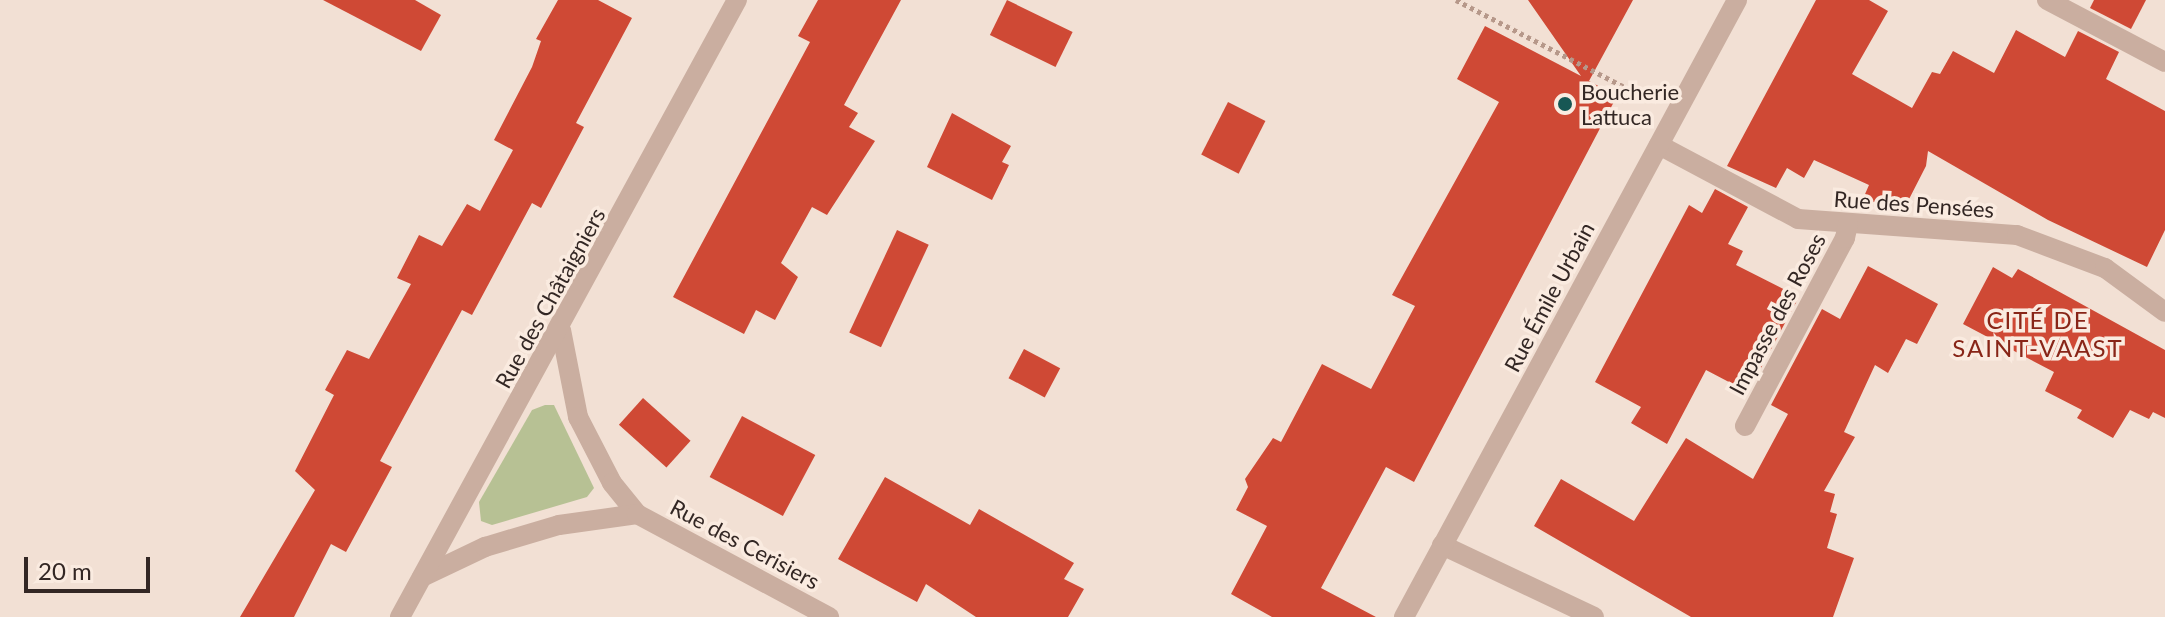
<!DOCTYPE html>
<html>
<head>
<meta charset="utf-8">
<style>
	body { margin:0 }
	#map { position:relative; width:2165px; height:617px; overflow:hidden; background:#f2e0d4; font-family:Lato,sans-serif }
	div>[style] { position:absolute }
	[style*='--x'] { left:calc(var(--x)*1px); top:calc(var(--y)*1px); width:calc(var(--w)*1px); rotate:calc(var(--a)*1deg) }
	.green>* { inset:0; background:#b7c194 }
	.building>* { inset:0; background:#cf4935; transform-origin:0 0 }
	.path>* { height:5px; margin-top:-2.5px; transform-origin:0; background:repeating-linear-gradient(90deg,#b6988a 0 4px,transparent 0 8px) }
	.minor>* { height:20px; margin:-10px; padding:0 10px; transform-origin:10px; border-radius:10px; background:#caaea0 }
	.dots>* { width:22px; height:22px; translate:-50% -50%; box-sizing:border-box; border:4px solid #faebe0; border-radius:50% }
	span { translate:-50% -50%; white-space:nowrap; text-align:center; line-height:1.15; -webkit-text-stroke:7px #faebe0; paint-order:stroke }
	.poi-label { font-size:22px; color:#332724 }
	.left { translate:0 -50%; text-align:left }
	.street-label { font-size:22px; color:#332724 }
	.neighbourhood-label { font-size:24px; color:#882517; letter-spacing:2px }
	.scale { position:absolute; left:24px; top:557px; width:126px; height:36px; box-sizing:border-box; border:4px solid #332724; border-top:0; padding-left:10px; font-size:24px; line-height:28px; white-space:nowrap; color:#332724; -webkit-text-stroke:6px #faebe0; paint-order:stroke }
</style>
</head>
<body>
<div id="map">
	<div class="green">
		<div style="clip-path:polygon(545px 405px,554px 405px,594px 488px,587px 497px,492px 525px,481px 521px,479px 502px,532px 410px)"></div>
	</div>
	<div class="building">
		<div style="clip-path:polygon(323px 0,415px 0,441px 15px,421px 51px)"></div>
		<div style="clip-path:polygon(558px 0,598px 0,632px 18px,576px 123px,584px 127px,541px 208px,532px 203px,472px 315px,462px 310px,380px 461px,392px 467px,346px 552px,331px 544px,294px 617px,240px 617px,315px 490px,295px 471px,334px 395px,325px 390px,347px 350px,369px 359px,411px 284px,397px 278px,419px 235px,442px 246px,467px 204px,480px 211px,513px 150px,494px 140px,532px 67px,541px 41px,536px 39px)"></div>
		<div style="clip-path:polygon(818px 0,901px 0,844px 105px,858px 113px,849px 127px,875px 141px,827px 215px,812px 207px,781px 263px,798px 277px,775px 320px,756px 310px,744px 334px,673px 297px,810px 42px,798px 36px)"></div>
		<div style="left:1007px;top:0;width:73px;height:39px;rotate:26deg"></div>
		<div style="clip-path:polygon(1528px 0,1633px 0,1589px 81px,1617px 96px,1414px 482px,1386px 467px,1321px 588px,1376px 617px,1272px 617px,1231px 594px,1267px 526px,1236px 510px,1248px 487px,1245px 479px,1273px 438px,1281px 442px,1322px 364px,1371px 389px,1415px 306px,1392px 295px,1499px 102px,1457px 79px,1485px 26px,1581px 76px)"></div>
		<div style="clip-path:polygon(1816px 0,1869px 0,1888px 11px,1852px 74px,1912px 108px,1932px 72px,1940px 74px,1953px 51px,1994px 73px,2016px 30px,2065px 57px,2078px 31px,2119px 52px,2106px 79px,2165px 111px,2165px 230px,2147px 267px,2048px 220px,1928px 151px,1926px 166px,1906px 205px,1862px 201px,1869px 185px,1814px 160px,1804px 178px,1787px 168px,1776px 188px,1727px 166px)"></div>
		<div style="clip-path:polygon(2094px 0,2146px 0,2131px 29px,2090px 8px)"></div>
		<div style="left:1228px;top:102px;width:42px;height:59px;rotate:27deg"></div>
		<div style="clip-path:polygon(952px 113px,1011px 146px,1002px 162px,1009px 165px,992px 200px,927px 167px)"></div>
		<div style="clip-path:polygon(1715px 189px,1748px 207px,1728px 244px,1743px 251px,1736px 265px,1799px 297px,1748px 392px,1706px 370px,1667px 444px,1631px 423px,1641px 407px,1595px 382px,1689px 205px,1702px 213px)"></div>
		<div style="left:897px;top:230px;width:35px;height:113px;rotate:25deg"></div>
		<div style="clip-path:polygon(1868px 266px,1938px 304px,1917px 344px,1906px 339px,1888px 373px,1875px 365px,1844px 432px,1855px 437px,1824px 491px,1835px 494px,1830px 512px,1837px 514px,1827px 548px,1854px 558px,1833px 617px,1691px 617px,1534px 526px,1561px 479px,1634px 521px,1686px 438px,1753px 479px,1788px 414px,1771px 405px,1822px 309px,1840px 319px)"></div>
		<div style="clip-path:polygon(1993px 267px,2012px 278px,2018px 269px,2165px 350px,2165px 418px,2153px 412px,2149px 419px,2130px 410px,2113px 438px,2077px 418px,2082px 410px,2045px 391px,2054px 372px,1963px 324px)"></div>
		<div style="left:1024px;top:349px;width:41px;height:33px;rotate:28deg"></div>
		<div style="left:643px;top:398px;width:64px;height:36px;rotate:42deg"></div>
		<div style="left:742px;top:416px;width:83px;height:69px;rotate:28deg"></div>
		<div style="clip-path:polygon(885px 477px,970px 525px,979px 509px,1074px 563px,1064px 579px,1084px 589px,1068px 617px,976px 617px,926px 584px,917px 602px,838px 559px)"></div>
	</div>
	<div class="path">
		<div style="--x:1456;--y:0;--w:218;--a:27.3"></div>
	</div>
	<div class="minor">
		<div style="--x:2047;--y:0;--w:133;--a:27.7"></div>
		<div style="--x:1659;--y:145;--w:157;--a:28"></div>
		<div style="--x:1798;--y:219;--w:220;--a:4.2"></div>
		<div style="--x:2017;--y:235;--w:94;--a:20.6"></div>
		<div style="--x:2105;--y:268;--w:74;--a:36.3"></div>
		<div style="--x:561;--y:330;--w:89;--a:78.9"></div>
		<div style="--x:578;--y:417;--w:74;--a:62.7"></div>
		<div style="--x:612;--y:483;--w:40;--a:51"></div>
		<div style="--x:1745;--y:426;--w:213;--a:-62"></div>
		<div style="--x:1845;--y:238;--w:14;--a:-78"></div>
		<div style="--x:1442;--y:545;--w:168;--a:25.3"></div>
		<div style="--x:422;--y:577;--w:70;--a:-25.5"></div>
		<div style="--x:485;--y:547;--w:77;--a:-16.6"></div>
		<div style="--x:559;--y:525;--w:79;--a:-8"></div>
		<div style="--x:637;--y:514;--w:218;--a:28.2"></div>
		<div style="--x:400;--y:617;--w:703;--a:-61.36"></div>
		<div style="--x:1404;--y:617;--w:701;--a:-61.64"></div>
	</div>
	<div class="dots">
		<div style="left:1565px;top:104px;background:#175754"></div>
	</div>
	<div class="poi-label">
		<span class="left" style="left:1581px;top:104px">Boucherie<br>Lattuca</span>
	</div>
	<div class="street-label">
		<span style="left:1914px;top:204px;rotate:4deg">Rue des Pensées</span>
		<span style="left:1549px;top:297px;rotate:-62deg">Rue Émile Urbain</span>
		<span style="left:550px;top:298px;rotate:-61deg">Rue des Châtaigniers</span>
		<span style="left:1777px;top:314px;rotate:-62deg">Impasse des Roses</span>
		<span style="left:745px;top:544px;rotate:28deg">Rue des Cerisiers</span>
	</div>
	<div class="neighbourhood-label">
		<span style="left:2038px;top:334px">CITÉ DE<br>SAINT-VAAST</span>
	</div>
	<div class="scale">20 m</div>
</div>
</body>
</html>
